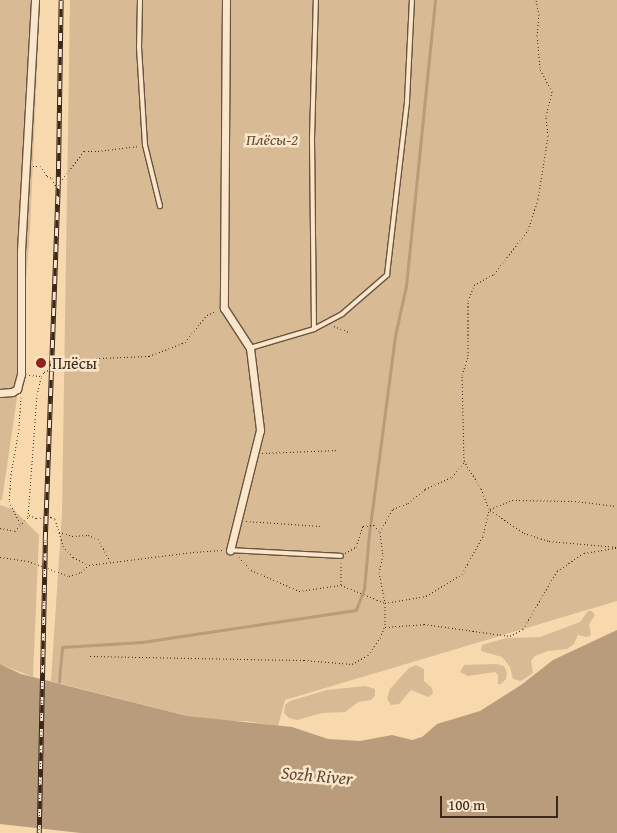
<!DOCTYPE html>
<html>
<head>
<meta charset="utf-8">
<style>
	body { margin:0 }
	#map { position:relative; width:617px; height:833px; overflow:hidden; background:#f8d9ae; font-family:"Gentium Book Plus",serif }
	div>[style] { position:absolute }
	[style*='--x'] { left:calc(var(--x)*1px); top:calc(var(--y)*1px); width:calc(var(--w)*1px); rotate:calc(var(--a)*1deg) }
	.green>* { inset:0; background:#d8bb95 }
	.water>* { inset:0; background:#b89c7c }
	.stream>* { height:2.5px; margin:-1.25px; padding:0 1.25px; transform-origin:1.25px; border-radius:1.25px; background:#b89c7c }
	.path>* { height:1px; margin-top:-0.5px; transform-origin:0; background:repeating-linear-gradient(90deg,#3b271b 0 1px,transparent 0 3.5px) }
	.roads { filter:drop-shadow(1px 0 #6a5440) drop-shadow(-1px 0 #6a5440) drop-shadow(0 1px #6a5440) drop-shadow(0 -1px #6a5440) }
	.lane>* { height:4px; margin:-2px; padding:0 2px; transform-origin:2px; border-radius:2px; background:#fae6ca }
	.street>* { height:7px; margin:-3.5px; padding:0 3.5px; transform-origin:3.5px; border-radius:3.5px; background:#fae6ca }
	.rail>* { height:4.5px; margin-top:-2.25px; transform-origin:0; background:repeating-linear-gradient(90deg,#fae6ca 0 8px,#3b271b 0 16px); box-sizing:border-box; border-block:1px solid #3b271b }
	.path-bridge>* { height:1px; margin-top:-0.5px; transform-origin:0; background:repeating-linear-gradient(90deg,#3b271b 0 1px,transparent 0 3.5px) }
	.dots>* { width:14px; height:14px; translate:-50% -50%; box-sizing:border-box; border:2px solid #fae6ca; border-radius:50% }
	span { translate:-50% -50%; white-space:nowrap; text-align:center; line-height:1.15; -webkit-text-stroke:5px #fae6ca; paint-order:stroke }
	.park-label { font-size:16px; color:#624c3a; font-style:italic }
	.poi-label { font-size:16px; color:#3b271b }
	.left { translate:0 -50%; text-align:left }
	.water-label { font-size:18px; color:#604a38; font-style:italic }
	.scale { position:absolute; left:440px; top:796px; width:118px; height:22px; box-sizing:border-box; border:2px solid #3b271b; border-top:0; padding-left:6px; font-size:15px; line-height:18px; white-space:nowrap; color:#3b271b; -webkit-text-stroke:4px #fae6ca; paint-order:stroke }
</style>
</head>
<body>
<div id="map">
	<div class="green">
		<div style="clip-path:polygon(0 0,40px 0,30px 229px,17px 398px,2px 500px,0 500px)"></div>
		<div style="clip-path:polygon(70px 0,617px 0,617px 601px,285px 700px,278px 726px,246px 721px,222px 721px,187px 716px,51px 681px,62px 513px)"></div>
		<div style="clip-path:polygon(0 505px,13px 509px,39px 535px,33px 677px,0 664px)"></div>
		<div style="clip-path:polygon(588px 611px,592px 611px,595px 615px,589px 624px,591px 635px,587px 637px,578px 635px,574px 644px,567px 649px,548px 651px,535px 656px,531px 661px,533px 673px,521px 681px,513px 679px,510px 667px,502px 657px,481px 651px,482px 645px,506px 638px,540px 637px,580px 622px)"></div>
		<div style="clip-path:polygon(496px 664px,504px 666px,507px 673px,506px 679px,501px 684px,498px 684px,498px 675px,495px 672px,468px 676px,460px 672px,464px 665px)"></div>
		<div style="clip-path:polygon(416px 665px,424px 669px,424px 681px,432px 688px,433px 694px,428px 697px,411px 690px,399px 704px,391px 705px,387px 699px,390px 689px,409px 668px)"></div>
		<div style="clip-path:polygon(365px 686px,375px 689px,375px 696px,371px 700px,358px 702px,345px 712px,322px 713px,297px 720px,289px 718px,284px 713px,285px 705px,290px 701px,327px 690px)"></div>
	</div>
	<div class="water">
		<div style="clip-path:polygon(617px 630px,617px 833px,81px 833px,0 824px,0 664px,21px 674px,187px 716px,292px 727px,328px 739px,360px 741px,392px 735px,412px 740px,422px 737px,437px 724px,480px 711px,521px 685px,553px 660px)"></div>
	</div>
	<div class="stream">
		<div style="--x:59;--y:682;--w:35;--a:-85"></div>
		<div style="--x:62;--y:647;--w:80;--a:-3.6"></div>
		<div style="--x:142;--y:642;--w:216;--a:-8.5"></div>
		<div style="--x:356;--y:610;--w:22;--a:-69"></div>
		<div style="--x:364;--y:589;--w:55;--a:-84.8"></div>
		<div style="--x:369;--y:534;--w:200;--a:-82.5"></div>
		<div style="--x:395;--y:336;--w:51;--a:-77.6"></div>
		<div style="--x:406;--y:286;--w:287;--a:-84.2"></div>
	</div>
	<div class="path">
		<div style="--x:33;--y:166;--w:7;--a:0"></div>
		<div style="--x:40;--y:166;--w:12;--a:55"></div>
		<div style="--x:47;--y:176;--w:5;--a:22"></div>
		<div style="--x:52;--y:178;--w:8;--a:67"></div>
		<div style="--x:55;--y:185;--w:3;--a:0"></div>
		<div style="--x:58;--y:185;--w:43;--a:-52.6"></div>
		<div style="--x:84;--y:151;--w:14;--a:0"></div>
		<div style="--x:98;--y:151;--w:41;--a:-7"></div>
		<div style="--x:334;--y:326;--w:16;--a:22"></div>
		<div style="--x:29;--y:375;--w:12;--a:5"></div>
		<div style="--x:41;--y:376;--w:5;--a:-53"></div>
		<div style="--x:44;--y:372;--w:34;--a:-23"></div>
		<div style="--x:75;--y:359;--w:74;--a:-2.3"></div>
		<div style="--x:149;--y:356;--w:39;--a:-21"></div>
		<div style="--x:185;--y:342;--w:35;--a:-51"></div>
		<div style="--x:207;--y:315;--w:10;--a:-24"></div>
		<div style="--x:21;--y:397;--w:32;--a:94"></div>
		<div style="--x:19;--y:429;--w:46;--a:100.1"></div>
		<div style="--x:11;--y:474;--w:27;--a:94"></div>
		<div style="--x:9;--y:501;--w:28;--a:64"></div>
		<div style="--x:262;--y:453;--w:77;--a:-2.2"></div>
		<div style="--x:490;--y:509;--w:24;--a:-22"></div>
		<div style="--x:512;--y:500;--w:63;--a:0.9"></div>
		<div style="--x:575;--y:501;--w:42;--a:6.8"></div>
		<div style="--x:490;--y:510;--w:41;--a:34.1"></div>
		<div style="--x:524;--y:533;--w:26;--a:18"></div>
		<div style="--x:549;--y:541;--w:68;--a:5"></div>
		<div style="--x:29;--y:515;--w:8;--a:23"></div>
		<div style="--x:36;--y:518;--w:15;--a:-4"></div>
		<div style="--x:51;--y:517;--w:4;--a:27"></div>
		<div style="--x:55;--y:519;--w:28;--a:73"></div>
		<div style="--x:63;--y:546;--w:15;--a:48"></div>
		<div style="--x:73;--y:557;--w:18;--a:27"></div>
		<div style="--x:246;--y:521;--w:74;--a:3.9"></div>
		<div style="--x:0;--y:528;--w:15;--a:11"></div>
		<div style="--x:15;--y:531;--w:19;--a:-47"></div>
		<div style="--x:28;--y:517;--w:122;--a:-85.8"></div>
		<div style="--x:37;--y:395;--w:18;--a:-77"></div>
		<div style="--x:59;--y:532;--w:14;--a:17"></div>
		<div style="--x:72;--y:536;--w:16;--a:-4"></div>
		<div style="--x:88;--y:535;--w:11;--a:22"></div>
		<div style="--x:98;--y:539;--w:25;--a:61"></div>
		<div style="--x:380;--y:532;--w:26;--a:-61"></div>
		<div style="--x:393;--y:509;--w:16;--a:-22"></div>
		<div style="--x:408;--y:503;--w:22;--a:-39"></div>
		<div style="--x:425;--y:489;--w:30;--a:-24"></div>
		<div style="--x:452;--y:477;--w:19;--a:-51"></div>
		<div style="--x:45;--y:541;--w:22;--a:-90"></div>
		<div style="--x:345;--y:553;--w:13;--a:-29"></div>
		<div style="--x:356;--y:547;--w:22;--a:-72"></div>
		<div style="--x:363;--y:526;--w:11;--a:-5"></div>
		<div style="--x:374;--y:525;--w:9;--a:49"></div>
		<div style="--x:380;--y:532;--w:23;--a:83"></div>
		<div style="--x:383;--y:555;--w:17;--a:103"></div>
		<div style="--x:379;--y:572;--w:32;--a:79"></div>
		<div style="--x:385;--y:603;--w:24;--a:90"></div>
		<div style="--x:385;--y:627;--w:39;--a:-4"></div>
		<div style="--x:424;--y:624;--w:87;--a:7.9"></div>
		<div style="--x:510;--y:636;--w:15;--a:-28"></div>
		<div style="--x:523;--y:629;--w:67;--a:-59.6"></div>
		<div style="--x:557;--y:571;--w:32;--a:-34"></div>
		<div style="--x:584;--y:553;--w:33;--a:-9"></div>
		<div style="--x:0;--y:557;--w:28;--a:8"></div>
		<div style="--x:28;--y:561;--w:44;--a:20.1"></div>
		<div style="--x:69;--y:576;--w:13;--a:-18"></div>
		<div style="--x:81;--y:572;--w:11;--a:-41"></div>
		<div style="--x:89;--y:565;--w:105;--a:-7.1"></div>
		<div style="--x:193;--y:552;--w:29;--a:-4"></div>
		<div style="--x:239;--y:557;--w:18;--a:47"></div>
		<div style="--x:251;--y:570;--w:52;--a:23.6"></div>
		<div style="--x:299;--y:591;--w:42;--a:-8.1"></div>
		<div style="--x:341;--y:585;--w:48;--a:22.2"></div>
		<div style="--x:385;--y:603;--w:42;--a:-9.7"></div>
		<div style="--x:426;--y:596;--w:42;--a:-31.4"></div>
		<div style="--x:462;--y:574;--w:43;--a:-61.1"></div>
		<div style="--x:483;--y:536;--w:28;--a:-77"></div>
		<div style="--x:489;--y:509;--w:22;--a:-111"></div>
		<div style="--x:481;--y:488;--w:32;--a:-122"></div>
		<div style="--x:464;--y:461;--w:86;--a:-91.3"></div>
		<div style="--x:462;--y:375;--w:20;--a:-72"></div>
		<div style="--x:468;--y:356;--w:55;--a:-90"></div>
		<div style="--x:468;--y:301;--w:17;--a:-69"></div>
		<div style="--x:474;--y:285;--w:23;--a:-29"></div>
		<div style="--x:494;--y:274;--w:56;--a:-52.3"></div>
		<div style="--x:528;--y:230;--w:33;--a:-72"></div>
		<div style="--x:538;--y:199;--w:64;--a:-81"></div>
		<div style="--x:548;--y:136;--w:20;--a:-96"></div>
		<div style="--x:546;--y:116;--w:25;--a:-76"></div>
		<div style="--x:552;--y:92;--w:27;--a:-117"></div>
		<div style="--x:540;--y:68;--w:32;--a:-95"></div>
		<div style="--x:537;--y:36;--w:21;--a:-85"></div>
		<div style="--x:539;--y:15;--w:15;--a:-101"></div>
		<div style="--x:341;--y:563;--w:22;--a:90"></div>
		<div style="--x:90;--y:656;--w:214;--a:1.1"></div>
		<div style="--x:304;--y:660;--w:48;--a:4.8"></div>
		<div style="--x:352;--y:664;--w:18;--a:-29"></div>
		<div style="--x:368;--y:655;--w:21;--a:-55"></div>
		<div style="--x:380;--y:638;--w:11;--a:-68"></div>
	</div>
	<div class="roads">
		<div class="lane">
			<div style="--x:140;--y:0;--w:47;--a:91.2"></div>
			<div style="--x:139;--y:47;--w:98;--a:86.5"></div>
			<div style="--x:145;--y:145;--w:63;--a:76.2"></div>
			<div style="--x:314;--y:329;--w:190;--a:-90.6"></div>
			<div style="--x:312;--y:139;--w:139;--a:-88.4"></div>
			<div style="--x:250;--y:348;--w:67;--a:-16.5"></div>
			<div style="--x:314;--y:329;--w:32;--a:-28"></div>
			<div style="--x:342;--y:314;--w:60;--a:-40.9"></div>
			<div style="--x:387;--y:275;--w:175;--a:-83.4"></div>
			<div style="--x:407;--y:101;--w:101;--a:-87.2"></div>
			<div style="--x:230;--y:550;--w:111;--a:3.1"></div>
		</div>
		<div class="street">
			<div style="--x:226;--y:0;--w:308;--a:90.4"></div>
			<div style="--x:224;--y:308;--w:48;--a:57"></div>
			<div style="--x:250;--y:348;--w:83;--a:83"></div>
			<div style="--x:260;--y:430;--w:124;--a:104"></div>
			<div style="--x:0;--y:393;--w:12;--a:-5"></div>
			<div style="--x:12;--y:392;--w:6;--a:-31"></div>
			<div style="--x:17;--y:389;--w:16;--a:-75"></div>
			<div style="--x:21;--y:374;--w:123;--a:-90"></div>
			<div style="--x:21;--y:251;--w:251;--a:-86.8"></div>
		</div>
	</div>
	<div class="rail">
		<div style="--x:39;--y:833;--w:293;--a:-88.8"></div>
		<div style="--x:45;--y:540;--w:355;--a:-87.9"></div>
		<div style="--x:58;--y:185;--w:185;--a:-89.1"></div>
	</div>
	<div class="path-bridge">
		<div style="--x:39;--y:833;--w:292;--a:-88.8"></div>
	</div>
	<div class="dots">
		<div style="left:41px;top:363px;background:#8f2418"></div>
	</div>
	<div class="park-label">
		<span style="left:272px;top:139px">Плёсы-2</span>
	</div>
	<div class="poi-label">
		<span class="left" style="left:52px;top:363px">Плёсы</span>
	</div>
	<div class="water-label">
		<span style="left:317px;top:776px;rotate:5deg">Sozh River</span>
	</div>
	<div class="scale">100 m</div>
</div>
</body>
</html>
